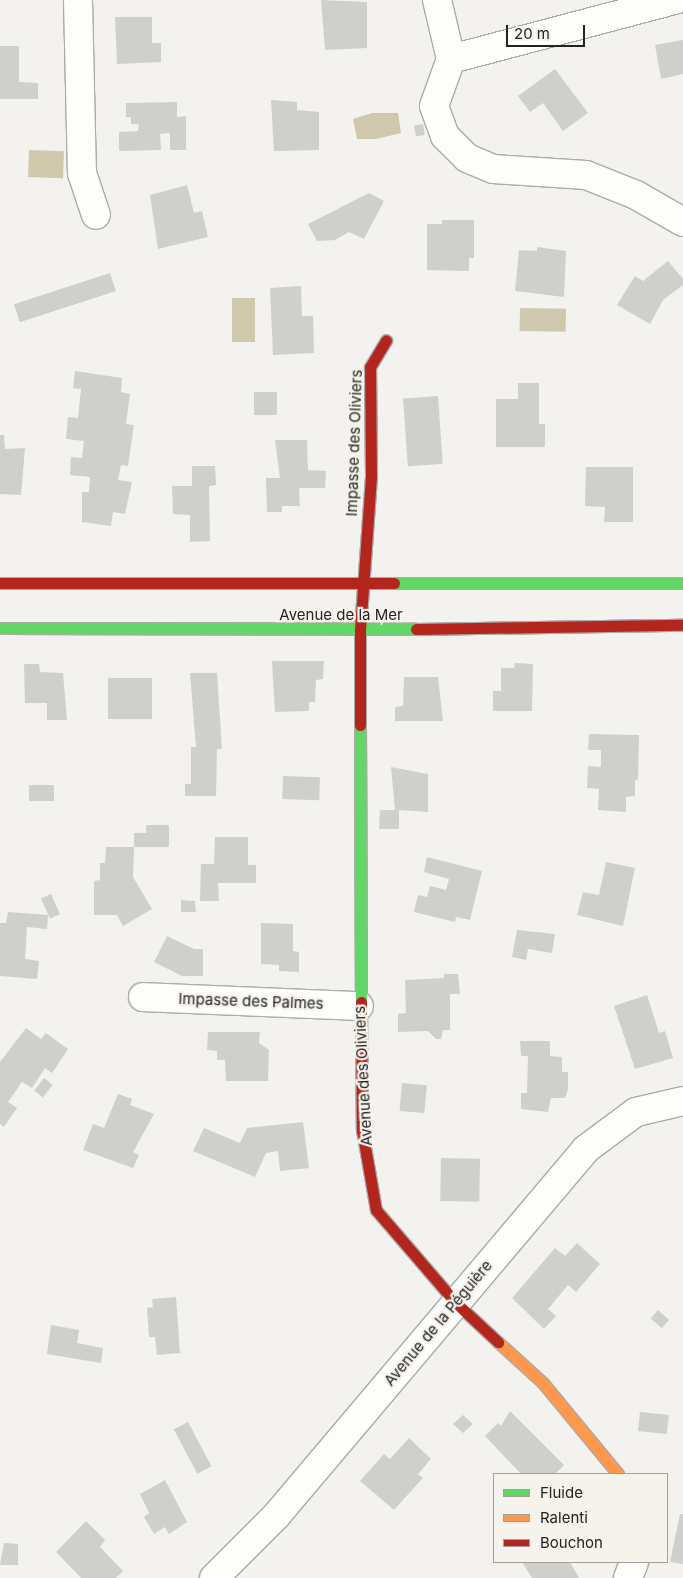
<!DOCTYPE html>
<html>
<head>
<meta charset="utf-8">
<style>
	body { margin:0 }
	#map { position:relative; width:683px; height:1578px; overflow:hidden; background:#f3f2ee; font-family:Inter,sans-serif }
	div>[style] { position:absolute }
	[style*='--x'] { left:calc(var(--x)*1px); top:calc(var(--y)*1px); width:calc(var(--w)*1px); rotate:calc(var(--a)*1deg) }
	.water>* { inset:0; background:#d0c8ad; transform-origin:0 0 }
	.building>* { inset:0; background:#cfcfcc; transform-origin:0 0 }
	.roads { filter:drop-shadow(1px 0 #aaaaa7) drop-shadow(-1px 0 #aaaaa7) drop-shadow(0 1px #aaaaa7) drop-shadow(0 -1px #aaaaa7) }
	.street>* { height:28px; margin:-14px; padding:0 14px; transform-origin:14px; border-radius:14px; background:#fdfdfc }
	.fast>* { height:11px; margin:-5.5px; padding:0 5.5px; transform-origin:5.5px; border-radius:5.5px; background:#63d668 }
	.slow>* { height:11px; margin:-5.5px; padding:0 5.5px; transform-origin:5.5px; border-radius:5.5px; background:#ff974d }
	.jam>* { height:11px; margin:-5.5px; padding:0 5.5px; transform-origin:5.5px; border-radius:5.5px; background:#b3261e }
	span { translate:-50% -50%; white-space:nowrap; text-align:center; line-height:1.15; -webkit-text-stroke:4.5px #f5f3ec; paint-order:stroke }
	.street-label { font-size:15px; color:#232220 }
	.legend { position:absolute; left:493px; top:1473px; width:175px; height:90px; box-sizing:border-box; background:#f5f3ec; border:1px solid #a19f9a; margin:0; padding:6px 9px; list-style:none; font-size:15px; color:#232220 }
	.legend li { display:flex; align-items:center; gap:10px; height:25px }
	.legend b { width:25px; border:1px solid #a19f9a }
	.scale { position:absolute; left:506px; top:25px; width:79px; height:22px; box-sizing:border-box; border:2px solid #232220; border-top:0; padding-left:6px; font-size:15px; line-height:18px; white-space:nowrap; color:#232220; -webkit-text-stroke:4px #f5f3ec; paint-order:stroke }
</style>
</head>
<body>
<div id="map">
	<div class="water">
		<div style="clip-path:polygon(372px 113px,398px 113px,401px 133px,376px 139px,357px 139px,353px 119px)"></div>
		<div style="left:29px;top:150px;width:35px;height:27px;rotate:2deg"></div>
		<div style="left:232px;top:298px;width:23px;height:44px"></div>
		<div style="left:520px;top:308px;width:46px;height:23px;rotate:1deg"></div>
	</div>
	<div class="building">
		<div style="clip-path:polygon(321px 0,367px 2px,367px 48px,325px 50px)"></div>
		<div style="clip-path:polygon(115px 17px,152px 17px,152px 43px,161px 43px,161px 62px,117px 64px)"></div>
		<div style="clip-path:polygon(683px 40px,683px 74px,661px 79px,655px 45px)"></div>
		<div style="clip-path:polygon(0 46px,19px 46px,19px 82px,38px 83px,38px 99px,0 99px)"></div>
		<div style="clip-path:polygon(555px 69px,588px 113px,563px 131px,543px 103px,530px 112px,518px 96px)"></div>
		<div style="clip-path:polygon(271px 100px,297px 102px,297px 110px,319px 112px,319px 150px,274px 151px)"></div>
		<div style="clip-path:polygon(177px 102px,177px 117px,186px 116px,186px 150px,170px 150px,170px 133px,160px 134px,161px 150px,119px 151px,119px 132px,138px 131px,139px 124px,131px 124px,131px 117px,126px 117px,126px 103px)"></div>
		<div style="left:423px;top:124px;width:11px;height:9px;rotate:80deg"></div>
		<div style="clip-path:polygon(187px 185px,194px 213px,202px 211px,208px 237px,158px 249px,150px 195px)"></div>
		<div style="clip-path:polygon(369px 193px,384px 201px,364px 239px,349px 232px,335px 240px,317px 241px,308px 224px)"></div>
		<div style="clip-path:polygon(442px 220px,474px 220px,474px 258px,469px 258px,469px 271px,427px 270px,427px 224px,442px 224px)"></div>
		<div style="clip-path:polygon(537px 247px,566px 251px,564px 297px,515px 291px,519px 250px,537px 251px)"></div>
		<div style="clip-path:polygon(668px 261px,683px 279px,683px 285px,663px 300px,650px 324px,617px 305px,635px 276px,643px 281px)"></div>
		<div style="left:110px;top:273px;width:19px;height:101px;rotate:72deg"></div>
		<div style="clip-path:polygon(301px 286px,302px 316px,313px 316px,314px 353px,273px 355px,270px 288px)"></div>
		<div style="clip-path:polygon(75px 371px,122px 378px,121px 392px,130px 394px,126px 424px,134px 425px,128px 466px,121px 465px,118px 480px,132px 482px,125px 514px,113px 512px,111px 526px,82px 522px,82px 492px,89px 492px,90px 477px,70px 475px,71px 457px,82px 458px,84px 441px,66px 439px,68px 417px,78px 418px,81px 389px,73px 388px)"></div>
		<div style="clip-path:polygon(518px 383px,539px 383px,539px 424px,545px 424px,545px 447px,496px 447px,496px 399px,518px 399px)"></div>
		<div style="left:254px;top:392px;width:23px;height:23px"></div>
		<div style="left:438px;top:396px;width:68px;height:35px;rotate:86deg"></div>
		<div style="clip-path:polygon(0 435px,4px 435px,5px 449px,25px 448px,21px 495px,0 494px)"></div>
		<div style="clip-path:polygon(275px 440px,307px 440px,308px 470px,326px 471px,325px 488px,299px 488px,300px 506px,282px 506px,282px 512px,267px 512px,266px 478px,280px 478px)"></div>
		<div style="clip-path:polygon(192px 466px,215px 466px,216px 485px,209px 486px,210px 541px,190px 542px,190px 515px,173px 514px,172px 486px,192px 486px)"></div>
		<div style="clip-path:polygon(586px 467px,633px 467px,633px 522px,604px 522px,605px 507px,585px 506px)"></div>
		<div style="clip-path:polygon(272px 661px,324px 661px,323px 679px,316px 680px,315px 702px,309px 702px,309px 711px,275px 712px)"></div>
		<div style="clip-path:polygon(515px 663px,533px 664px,532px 711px,493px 711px,493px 691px,501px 691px,501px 668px,514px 668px)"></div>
		<div style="clip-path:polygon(24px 664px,39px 664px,40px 672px,63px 673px,67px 720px,47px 720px,47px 703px,25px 703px)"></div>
		<div style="clip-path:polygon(190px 673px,217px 673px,222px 749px,217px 749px,216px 796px,185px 796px,185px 784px,191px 784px,191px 747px,196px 747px)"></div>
		<div style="clip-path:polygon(404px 677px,438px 677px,443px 721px,395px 721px,395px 707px,403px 706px)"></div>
		<div style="left:108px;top:678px;width:44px;height:41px"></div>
		<div style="clip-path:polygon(589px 734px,639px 735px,638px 780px,635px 780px,635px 796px,626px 797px,626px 812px,598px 810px,599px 789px,587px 788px,588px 766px,601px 767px,601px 750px,588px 750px)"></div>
		<div style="clip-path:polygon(391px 767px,428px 774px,428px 812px,399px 810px,399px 829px,379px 829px,380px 810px,395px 810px)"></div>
		<div style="left:283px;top:776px;width:37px;height:23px;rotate:2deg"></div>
		<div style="left:54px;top:785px;width:16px;height:25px;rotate:90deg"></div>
		<div style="clip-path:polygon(146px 825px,169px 825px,169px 847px,134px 847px,134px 833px,146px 833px)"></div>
		<div style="clip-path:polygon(215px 837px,248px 837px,248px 865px,256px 865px,256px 883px,218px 883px,219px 901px,200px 901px,201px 864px,214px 864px)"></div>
		<div style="clip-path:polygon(106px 847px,134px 847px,133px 877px,152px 909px,123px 926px,117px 915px,94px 915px,94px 881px,100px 880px,100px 863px,105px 863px)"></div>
		<div style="clip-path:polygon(427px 857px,482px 871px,470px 920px,456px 917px,455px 922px,414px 912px,418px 895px,427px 897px,430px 886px,446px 890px,449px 879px,424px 872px)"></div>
		<div style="clip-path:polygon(606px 862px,635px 868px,623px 926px,577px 915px,583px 892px,599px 895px)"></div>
		<div style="left:51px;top:894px;width:22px;height:11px;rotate:66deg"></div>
		<div style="clip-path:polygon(181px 900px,195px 901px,196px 912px,181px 912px)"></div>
		<div style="clip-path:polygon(8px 912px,48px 915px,47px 929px,27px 927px,25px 959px,39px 961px,37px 979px,0 976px,0 923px,6px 923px)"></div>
		<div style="clip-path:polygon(261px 923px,293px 924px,293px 951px,299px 952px,299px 972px,279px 971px,279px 965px,261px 964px)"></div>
		<div style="clip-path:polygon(517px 930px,555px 934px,552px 953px,528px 949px,526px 960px,512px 957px)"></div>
		<div style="clip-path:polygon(167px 936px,194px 949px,203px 949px,203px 976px,182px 976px,154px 962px)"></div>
		<div style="clip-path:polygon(444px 974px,458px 974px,460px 994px,450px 994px,450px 1030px,443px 1030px,441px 1039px,436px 1039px,428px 1031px,398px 1032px,398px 1014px,406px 1013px,405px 980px,444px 978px)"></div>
		<div style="clip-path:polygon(647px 995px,659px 1033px,665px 1031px,673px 1058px,635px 1069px,614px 1006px)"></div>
		<div style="clip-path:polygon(26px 1028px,41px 1039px,46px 1033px,68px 1049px,52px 1073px,45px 1068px,32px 1088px,22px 1082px,8px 1102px,17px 1108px,4px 1127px,0 1124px,0 1062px)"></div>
		<div style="clip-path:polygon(208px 1032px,260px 1032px,259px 1043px,269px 1050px,268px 1081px,226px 1081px,225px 1060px,217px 1060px,217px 1051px,207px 1050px)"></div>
		<div style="clip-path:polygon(520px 1041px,550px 1041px,550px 1056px,562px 1057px,562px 1072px,568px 1072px,568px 1089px,565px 1098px,551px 1098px,548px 1112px,521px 1109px,521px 1093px,527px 1093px,528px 1056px,521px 1056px)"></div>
		<div style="left:44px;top:1078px;width:11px;height:16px;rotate:38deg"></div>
		<div style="left:402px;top:1083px;width:25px;height:28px;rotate:5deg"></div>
		<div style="clip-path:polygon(118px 1094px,132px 1099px,130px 1105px,154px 1114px,133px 1152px,139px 1155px,133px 1168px,83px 1150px,93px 1124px,104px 1128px)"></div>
		<div style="clip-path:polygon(303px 1122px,309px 1168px,280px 1171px,278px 1151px,266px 1153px,255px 1177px,193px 1151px,204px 1128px,240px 1143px,247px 1128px)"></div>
		<div style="left:441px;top:1158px;width:39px;height:43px;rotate:1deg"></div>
		<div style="clip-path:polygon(577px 1243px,600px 1264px,576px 1292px,568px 1285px,548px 1309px,556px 1316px,544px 1329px,512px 1298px,555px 1248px,565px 1256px)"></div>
		<div style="clip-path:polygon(176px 1297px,180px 1353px,157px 1355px,155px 1337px,149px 1337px,147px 1308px,153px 1307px,152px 1299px)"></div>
		<div style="left:658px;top:1310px;width:15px;height:11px;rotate:42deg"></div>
		<div style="clip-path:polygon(51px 1325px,79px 1330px,77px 1343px,103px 1348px,101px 1363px,47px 1354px)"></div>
		<div style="clip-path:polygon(510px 1411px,564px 1465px,555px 1474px,521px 1474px,485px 1436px,498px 1423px,501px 1426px)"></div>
		<div style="left:640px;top:1412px;width:29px;height:19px;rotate:6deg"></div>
		<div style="clip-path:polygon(463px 1415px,473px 1424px,463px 1433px,453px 1424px)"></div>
		<div style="left:188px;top:1422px;width:50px;height:16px;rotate:62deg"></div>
		<div style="clip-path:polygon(409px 1438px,431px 1459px,418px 1474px,423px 1478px,394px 1510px,360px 1481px,384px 1454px,390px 1459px)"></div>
		<div style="clip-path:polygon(165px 1480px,187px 1522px,169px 1534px,165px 1527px,154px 1534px,144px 1517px,149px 1513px,140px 1494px)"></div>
		<div style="clip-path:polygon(680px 1514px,683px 1514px,683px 1564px,670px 1562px)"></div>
		<div style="clip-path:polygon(86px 1521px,105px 1540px,100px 1547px,123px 1571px,116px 1578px,81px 1578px,56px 1552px)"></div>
		<div style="clip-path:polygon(4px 1543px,18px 1544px,18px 1565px,0 1565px)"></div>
		<div style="clip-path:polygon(522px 1562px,570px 1562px,579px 1578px,532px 1578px)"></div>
	</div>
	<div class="roads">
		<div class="street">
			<div style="--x:78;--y:0;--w:173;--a:88.7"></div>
			<div style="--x:82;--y:173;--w:44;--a:71.6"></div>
			<div style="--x:437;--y:0;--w:61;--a:76.7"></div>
			<div style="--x:451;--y:59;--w:50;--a:109.9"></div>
			<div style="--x:434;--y:106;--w:32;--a:70"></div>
			<div style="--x:445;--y:136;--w:31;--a:45"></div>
			<div style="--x:467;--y:158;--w:28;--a:23"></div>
			<div style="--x:493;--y:169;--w:93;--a:3.7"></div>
			<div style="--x:586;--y:175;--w:54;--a:21.8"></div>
			<div style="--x:636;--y:195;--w:54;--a:29.9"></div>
			<div style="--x:451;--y:59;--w:232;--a:-14.8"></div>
			<div style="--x:143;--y:997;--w:216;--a:2.4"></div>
			<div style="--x:214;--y:1578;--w:88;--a:-45"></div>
			<div style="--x:276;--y:1516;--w:480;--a:-49.8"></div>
			<div style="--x:586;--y:1149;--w:62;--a:-36.5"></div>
			<div style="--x:636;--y:1112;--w:48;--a:-13.2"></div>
			<div style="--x:628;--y:1578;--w:17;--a:-69"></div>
		</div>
		<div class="fast">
			<div style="--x:394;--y:583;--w:289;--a:0"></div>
			<div style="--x:0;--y:628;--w:416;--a:0.1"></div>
			<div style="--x:360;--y:725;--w:277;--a:89.8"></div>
		</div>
		<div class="slow">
			<div style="--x:498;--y:1342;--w:61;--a:42.3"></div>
			<div style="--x:543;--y:1383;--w:118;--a:50.5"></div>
		</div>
		<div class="jam">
			<div style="--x:0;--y:583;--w:394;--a:0"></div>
			<div style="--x:416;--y:629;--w:267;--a:-0.9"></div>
			<div style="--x:360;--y:725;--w:95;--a:-90"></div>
			<div style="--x:360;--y:630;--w:154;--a:-85.9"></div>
			<div style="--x:371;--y:476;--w:109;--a:-90.5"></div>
			<div style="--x:370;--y:367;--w:31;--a:-59"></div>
			<div style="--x:361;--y:1002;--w:128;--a:89.6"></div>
			<div style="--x:362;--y:1130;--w:81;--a:80.1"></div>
			<div style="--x:376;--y:1210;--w:121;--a:49.3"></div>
			<div style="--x:455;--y:1302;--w:59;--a:42.9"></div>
		</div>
	</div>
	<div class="street-label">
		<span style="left:354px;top:443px;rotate:-88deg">Impasse des Oliviers</span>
		<span style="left:341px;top:615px">Avenue de la Mer</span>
		<span style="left:251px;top:1001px;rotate:2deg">Impasse des Palmes</span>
		<span style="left:363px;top:1076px;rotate:-93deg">Avenue des Oliviers</span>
		<span style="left:438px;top:1323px;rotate:-50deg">Avenue de la Péguière</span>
	</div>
	<ul class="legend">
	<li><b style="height:6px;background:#63d668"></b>Fluide</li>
	<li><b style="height:6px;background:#ff974d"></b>Ralenti</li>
	<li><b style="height:6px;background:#b3261e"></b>Bouchon</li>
	</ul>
	<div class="scale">20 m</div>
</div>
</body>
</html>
